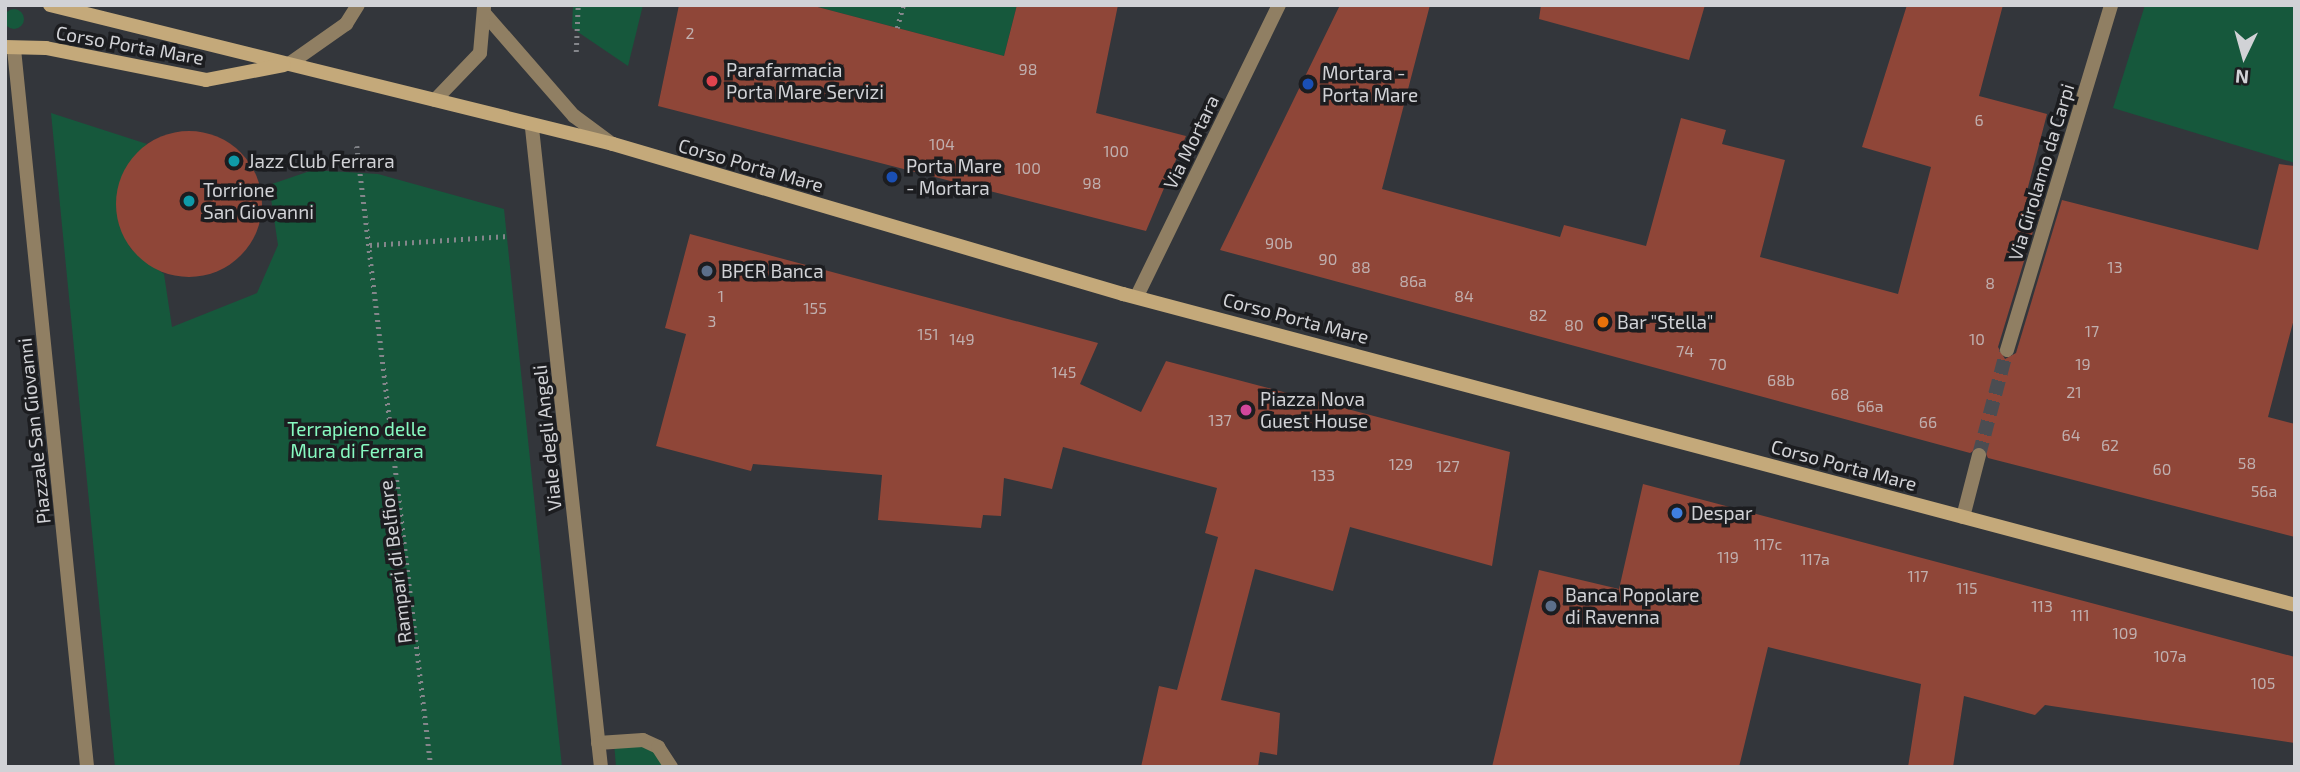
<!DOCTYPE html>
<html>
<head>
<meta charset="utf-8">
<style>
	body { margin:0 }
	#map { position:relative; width:2300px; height:772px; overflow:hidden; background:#33363b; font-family:"Exo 2",sans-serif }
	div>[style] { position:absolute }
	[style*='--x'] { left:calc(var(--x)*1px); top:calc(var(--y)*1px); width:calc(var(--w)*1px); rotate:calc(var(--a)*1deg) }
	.green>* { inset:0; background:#16583c }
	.round { border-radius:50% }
	.building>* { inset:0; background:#8f4638 }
	.street-tunnel>* { height:14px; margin-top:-7px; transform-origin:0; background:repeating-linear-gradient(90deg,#4b4d52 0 14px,transparent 0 21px) }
	.path>* { height:4.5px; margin-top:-2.25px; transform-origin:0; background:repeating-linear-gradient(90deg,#84868b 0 2px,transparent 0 7px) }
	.street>* { height:14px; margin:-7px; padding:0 7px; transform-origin:7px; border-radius:7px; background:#907f63 }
	.secondary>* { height:14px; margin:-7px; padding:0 7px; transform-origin:7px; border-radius:7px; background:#c4a97a }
	.dots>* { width:19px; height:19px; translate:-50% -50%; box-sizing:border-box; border:4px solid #1c1d20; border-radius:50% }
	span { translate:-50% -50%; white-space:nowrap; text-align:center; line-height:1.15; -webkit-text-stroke:7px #1c1d20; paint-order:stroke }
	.number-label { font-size:16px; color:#c0afae }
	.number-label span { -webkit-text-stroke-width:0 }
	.street-label { font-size:19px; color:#d1d2d6 }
	.poi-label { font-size:19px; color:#d1d2d6 }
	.left { translate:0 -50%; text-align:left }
	.park-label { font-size:19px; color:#87fac1 }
	.frame { position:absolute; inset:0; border:7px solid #d1d2d6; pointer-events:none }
	.north { position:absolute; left:2209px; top:21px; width:70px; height:70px; -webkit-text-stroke:5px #1c1d20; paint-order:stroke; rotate:185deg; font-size:19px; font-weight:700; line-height:28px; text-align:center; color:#d1d2d6 }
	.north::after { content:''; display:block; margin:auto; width:24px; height:32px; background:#d1d2d6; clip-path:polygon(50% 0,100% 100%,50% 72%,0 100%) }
</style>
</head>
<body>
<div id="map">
	<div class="green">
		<div style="clip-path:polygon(573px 5px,643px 5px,628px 66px,572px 28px)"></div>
		<div style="clip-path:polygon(810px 5px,1017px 5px,1004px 56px)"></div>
		<div style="clip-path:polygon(2145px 5px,2295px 5px,2295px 163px,2113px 108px)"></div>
		<div class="round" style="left:4px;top:9px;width:20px;height:20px"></div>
		<div style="clip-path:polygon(51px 113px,147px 144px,121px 178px,118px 221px,131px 249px,164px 274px,172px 327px,257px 293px,278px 245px,269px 185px,313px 170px,378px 174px,504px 209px,562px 767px,115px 767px)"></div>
		<div style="clip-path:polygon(643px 740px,671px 767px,616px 767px,614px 742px)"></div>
	</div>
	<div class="building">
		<div style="clip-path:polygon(679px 5px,810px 5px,1004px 56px,1017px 5px,1118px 5px,1096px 113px,1186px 136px,1146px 231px,658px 106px)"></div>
		<div style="clip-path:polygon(1340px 5px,1430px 5px,1382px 189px,1560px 237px,1564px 225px,1646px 246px,1681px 118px,1726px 130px,1722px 144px,1785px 160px,1760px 257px,1898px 294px,1931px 167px,1862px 147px,1907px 5px,2003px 5px,1979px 96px,2047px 114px,2027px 191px,2044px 195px,1998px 347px,2005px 359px,2016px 353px,2062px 200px,2258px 250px,2279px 164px,2295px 166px,2295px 315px,2268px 417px,2295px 424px,2295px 537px,1988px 458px,1982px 446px,1970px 453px,1220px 250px)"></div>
		<div style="clip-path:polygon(1541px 5px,1705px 5px,1689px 60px,1539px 19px)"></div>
		<div class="round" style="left:116px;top:131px;width:146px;height:146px"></div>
		<div style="clip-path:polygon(690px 234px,1098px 343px,1080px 384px,1141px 412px,1166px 361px,1510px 452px,1492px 566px,1350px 527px,1333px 591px,1255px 569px,1221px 700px,1280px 713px,1277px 755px,1260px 752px,1258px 767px,1141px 767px,1159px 686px,1177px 690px,1218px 537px,1205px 533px,1217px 488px,1063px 447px,1052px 489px,1004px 478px,1001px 516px,983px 515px,981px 528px,878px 520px,882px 475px,753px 464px,751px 471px,656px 446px,686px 334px,665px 328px)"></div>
		<div style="clip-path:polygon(1643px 484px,2295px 657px,2295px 743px,2045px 705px,2035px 715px,1964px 696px,1953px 767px,1908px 767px,1921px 684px,1768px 647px,1739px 767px,1492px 767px,1539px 570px,1619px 589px)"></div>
	</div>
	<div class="street-tunnel">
		<div style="--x:1979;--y:455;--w:109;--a:-75.1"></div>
	</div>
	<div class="path">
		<div style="--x:282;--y:5;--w:6;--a:0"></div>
		<div style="--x:897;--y:28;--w:24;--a:-75"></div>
		<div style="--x:576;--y:52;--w:47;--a:-87.6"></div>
		<div style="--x:357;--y:146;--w:625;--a:83.2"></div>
		<div style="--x:370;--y:245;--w:138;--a:-3.7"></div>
	</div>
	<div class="street">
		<div style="--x:484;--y:13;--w:137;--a:48.9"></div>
		<div style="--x:574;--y:116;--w:47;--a:36.4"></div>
		<div style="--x:14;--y:49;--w:722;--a:84.19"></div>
		<div style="--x:289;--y:64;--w:70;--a:-35.1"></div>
		<div style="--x:346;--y:24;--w:22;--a:-58"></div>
		<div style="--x:435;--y:100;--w:65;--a:-46.2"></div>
		<div style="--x:480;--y:53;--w:46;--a:-85"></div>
		<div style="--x:532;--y:128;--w:643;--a:83.84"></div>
		<div style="--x:1137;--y:296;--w:324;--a:-64"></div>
		<div style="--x:2007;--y:350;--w:360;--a:-73.2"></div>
		<div style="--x:1963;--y:517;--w:64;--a:-75.5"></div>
		<div style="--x:598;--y:743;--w:45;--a:-3.8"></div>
		<div style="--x:643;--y:740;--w:17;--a:25"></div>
		<div style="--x:658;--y:747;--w:24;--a:57"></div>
	</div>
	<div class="secondary">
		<div style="--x:50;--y:5;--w:580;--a:13.87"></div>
		<div style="--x:613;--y:144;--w:532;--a:16.39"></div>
		<div style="--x:1123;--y:294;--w:1213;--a:14.86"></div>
		<div style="--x:5;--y:47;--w:41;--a:1.4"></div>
		<div style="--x:46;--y:48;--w:163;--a:11.3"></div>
		<div style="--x:206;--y:80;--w:79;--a:-10.9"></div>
	</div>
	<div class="dots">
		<div style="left:712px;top:81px;background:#e0444e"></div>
		<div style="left:1308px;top:84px;background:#1a4fb4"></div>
		<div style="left:234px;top:161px;background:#0f9aa8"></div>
		<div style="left:892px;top:177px;background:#1a4fb4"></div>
		<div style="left:189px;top:201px;background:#0f9aa8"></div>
		<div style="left:707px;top:271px;background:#5c6f8a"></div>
		<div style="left:1603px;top:322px;background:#e8710a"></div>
		<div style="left:1246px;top:410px;background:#d1479c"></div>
		<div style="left:1677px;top:513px;background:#3f7fe0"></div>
		<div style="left:1551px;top:606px;background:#5c6f8a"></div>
	</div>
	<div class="number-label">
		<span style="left:690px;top:33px">2</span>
		<span style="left:1028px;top:69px">98</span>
		<span style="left:1979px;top:120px">6</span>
		<span style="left:942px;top:144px">104</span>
		<span style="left:1116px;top:151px">100</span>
		<span style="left:1028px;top:168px">100</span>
		<span style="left:1092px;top:183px">98</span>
		<span style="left:1279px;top:243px">90b</span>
		<span style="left:1328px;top:259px">90</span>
		<span style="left:1361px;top:267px">88</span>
		<span style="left:2115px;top:267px">13</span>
		<span style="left:1413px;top:281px">86a</span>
		<span style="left:1990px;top:283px">8</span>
		<span style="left:721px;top:296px">1</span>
		<span style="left:1464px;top:296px">84</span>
		<span style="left:815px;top:308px">155</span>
		<span style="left:1538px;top:315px">82</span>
		<span style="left:712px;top:321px">3</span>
		<span style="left:1574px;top:325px">80</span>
		<span style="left:2092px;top:331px">17</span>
		<span style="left:928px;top:334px">151</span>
		<span style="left:962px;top:339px">149</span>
		<span style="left:1977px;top:339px">10</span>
		<span style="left:1685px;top:351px">74</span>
		<span style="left:1718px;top:364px">70</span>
		<span style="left:2083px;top:364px">19</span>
		<span style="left:1064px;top:372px">145</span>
		<span style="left:1781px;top:380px">68b</span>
		<span style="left:2074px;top:392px">21</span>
		<span style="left:1840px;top:394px">68</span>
		<span style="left:1870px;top:406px">66a</span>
		<span style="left:1220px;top:420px">137</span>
		<span style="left:1928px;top:422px">66</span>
		<span style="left:2071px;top:435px">64</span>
		<span style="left:2110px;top:445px">62</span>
		<span style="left:2247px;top:463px">58</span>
		<span style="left:1401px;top:464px">129</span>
		<span style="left:1448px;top:466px">127</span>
		<span style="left:2162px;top:469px">60</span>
		<span style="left:1323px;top:475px">133</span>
		<span style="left:2264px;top:491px">56a</span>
		<span style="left:1768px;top:544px">117c</span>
		<span style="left:1728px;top:557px">119</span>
		<span style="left:1815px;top:559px">117a</span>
		<span style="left:1918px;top:576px">117</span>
		<span style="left:1967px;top:588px">115</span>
		<span style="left:2042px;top:606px">113</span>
		<span style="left:2080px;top:615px">111</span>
		<span style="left:2125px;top:633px">109</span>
		<span style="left:2170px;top:656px">107a</span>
		<span style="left:2263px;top:683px">105</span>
	</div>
	<div class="street-label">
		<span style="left:130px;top:45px;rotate:10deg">Corso Porta Mare</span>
		<span style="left:1191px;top:142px;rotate:-64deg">Via Mortara</span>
		<span style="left:751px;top:165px;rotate:16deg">Corso Porta Mare</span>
		<span style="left:2041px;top:172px;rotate:-73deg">Via Girolamo da Carpi</span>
		<span style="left:1296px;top:318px;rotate:15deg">Corso Porta Mare</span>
		<span style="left:34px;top:431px;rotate:-96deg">Piazzale San Giovanni</span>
		<span style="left:547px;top:438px;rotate:-96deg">Viale degli Angeli</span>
		<span style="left:1844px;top:465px;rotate:15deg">Corso Porta Mare</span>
		<span style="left:395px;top:562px;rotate:-97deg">Rampari di Belfiore</span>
	</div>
	<div class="poi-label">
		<span class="left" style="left:726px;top:81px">Parafarmacia<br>Porta Mare Servizi</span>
		<span class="left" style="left:1322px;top:84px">Mortara -<br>Porta Mare</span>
		<span class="left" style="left:248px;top:161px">Jazz Club Ferrara</span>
		<span class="left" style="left:906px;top:177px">Porta Mare<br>- Mortara</span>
		<span class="left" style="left:203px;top:201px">Torrione<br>San Giovanni</span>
		<span class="left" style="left:721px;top:271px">BPER Banca</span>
		<span class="left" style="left:1617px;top:322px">Bar "Stella"</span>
		<span class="left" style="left:1260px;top:410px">Piazza Nova<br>Guest House</span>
		<span class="left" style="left:1691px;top:513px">Despar</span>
		<span class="left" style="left:1565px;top:606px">Banca Popolare<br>di Ravenna</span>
	</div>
	<div class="park-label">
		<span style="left:357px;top:440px">Terrapieno delle<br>Mura di Ferrara</span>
	</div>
	<div class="frame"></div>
	<div class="north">N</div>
</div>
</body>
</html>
